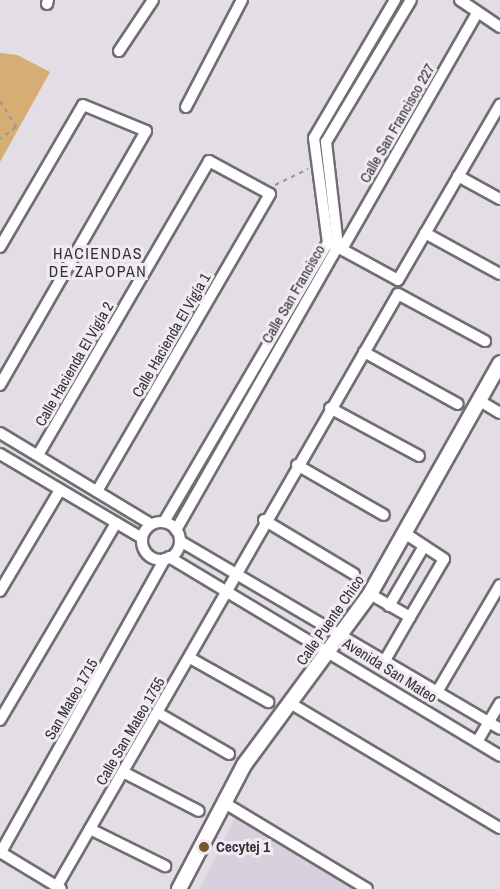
<!DOCTYPE html>
<html>
<head>
<meta charset="utf-8">
<style>
	body { margin:0 }
	#map { position:relative; width:500px; height:889px; overflow:hidden; background:#e3dde5; font-family:"Archivo Narrow",sans-serif }
	div>[style] { position:absolute }
	[style*='--x'] { left:calc(var(--x)*1px); top:calc(var(--y)*1px); width:calc(var(--w)*1px); rotate:calc(var(--a)*1deg) }
	.built>* { inset:0; background:#d9d0de }
	.green>* { inset:0; background:#d6ad72 }
	.path>* { height:2px; margin-top:-1px; transform-origin:0; background:repeating-linear-gradient(90deg,#9a969b 0 4.5px,transparent 0 9px) }
	.roads { filter:drop-shadow(2px 0 #726d74) drop-shadow(-2px 0 #726d74) drop-shadow(0 2px #726d74) drop-shadow(0 -2px #726d74) }
	.minor>* { height:10px; margin:-5px; padding:0 5px; transform-origin:5px; border-radius:5px; background:#fff }
	.minor>.ring { margin:-5px; padding:0; box-sizing:content-box; background:none; border:10px solid #fff; border-radius:50% }
	.major>* { height:14px; margin:-7px; padding:0 7px; transform-origin:7px; border-radius:7px; background:#fff }
	.dots>* { width:16px; height:16px; translate:-50% -50%; box-sizing:border-box; border:3px solid #f0ebf2; border-radius:50% }
	span { translate:-50% -50%; white-space:nowrap; text-align:center; line-height:1.15; -webkit-text-stroke:6px #f0ebf2; paint-order:stroke }
	.street-label { font-size:15px; color:#333134 }
	.poi-label { font-size:15px; color:#333134; font-weight:700 }
	.left { translate:0 -50%; text-align:left }
	.neighbourhood-label { font-size:16px; color:#333134; letter-spacing:1.5px }
</style>
</head>
<body>
<div id="map">
	<div class="built">
		<div style="clip-path:polygon(236px 815px,360px 889px,200px 889px)"></div>
	</div>
	<div class="green">
		<div style="clip-path:polygon(0 53px,17px 55px,50px 72px,0 162px)"></div>
	</div>
	<div class="path">
		<div style="--x:0;--y:101;--w:31;--a:58"></div>
		<div style="--x:16;--y:127;--w:20;--a:143"></div>
		<div style="--x:275;--y:185;--w:37;--a:-26"></div>
	</div>
	<div class="roads">
		<div class="minor">
			<div style="--x:460;--y:0;--w:48;--a:34"></div>
			<div style="--x:47;--y:4;--w:4;--a:-76"></div>
			<div style="--x:119;--y:51;--w:61;--a:-56.3"></div>
			<div style="--x:186;--y:107;--w:121;--a:-62.4"></div>
			<div style="--x:458;--y:176;--w:48;--a:28.7"></div>
			<div style="--x:425;--y:233;--w:85;--a:28.7"></div>
			<div style="--x:332;--y:244;--w:75;--a:28.6"></div>
			<div style="--x:398;--y:280;--w:203;--a:-59.8"></div>
			<div style="--x:0;--y:247;--w:164;--a:-59.7"></div>
			<div style="--x:83;--y:105;--w:68;--a:22.4"></div>
			<div style="--x:146;--y:131;--w:293;--a:119.9"></div>
			<div style="--x:342;--y:249;--w:273;--a:-60.2"></div>
			<div style="--x:364;--y:352;--w:107;--a:29"></div>
			<div style="--x:480;--y:401;--w:23;--a:31"></div>
			<div style="--x:330;--y:408;--w:101;--a:28.3"></div>
			<div style="--x:0;--y:433;--w:176;--a:31.1"></div>
			<div style="--x:0;--y:454;--w:165;--a:30.6"></div>
			<div style="--x:38;--y:455;--w:340;--a:-59.8"></div>
			<div style="--x:209;--y:161;--w:69;--a:28.4"></div>
			<div style="--x:270;--y:194;--w:344;--a:120.2"></div>
			<div style="--x:297;--y:465;--w:100;--a:29.9"></div>
			<div style="--x:264;--y:520;--w:105;--a:31"></div>
			<div style="--x:164;--y:522;--w:324;--a:-59.6"></div>
			<div style="--x:328;--y:243;--w:106;--a:-97.6"></div>
			<div style="--x:314;--y:138;--w:160;--a:-59.6"></div>
			<div class="ring" style="left:142px;top:522px;width:28px;height:28px"></div>
			<div style="--x:176;--y:530;--w:327;--a:-60.3"></div>
			<div style="--x:338;--y:246;--w:105;--a:-96.6"></div>
			<div style="--x:326;--y:142;--w:165;--a:-59.1"></div>
			<div style="--x:180;--y:541;--w:371;--a:30.4"></div>
			<div style="--x:169;--y:557;--w:386;--a:31"></div>
			<div style="--x:0;--y:591;--w:117;--a:-59.3"></div>
			<div style="--x:370;--y:594;--w:46;--a:29.9"></div>
			<div style="--x:410;--y:617;--w:67;--a:-59.6"></div>
			<div style="--x:444;--y:559;--w:45;--a:-146.7"></div>
			<div style="--x:389;--y:606;--w:69;--a:-59.7"></div>
			<div style="--x:190;--y:658;--w:90;--a:29.4"></div>
			<div style="--x:384;--y:662;--w:52;--a:-60"></div>
			<div style="--x:437;--y:692;--w:124;--a:-59.5"></div>
			<div style="--x:290;--y:703;--w:244;--a:30.8"></div>
			<div style="--x:158;--y:713;--w:82;--a:30"></div>
			<div style="--x:0;--y:720;--w:229;--a:-59.5"></div>
			<div style="--x:477;--y:742;--w:45;--a:-59.5"></div>
			<div style="--x:123;--y:772;--w:85;--a:27.2"></div>
			<div style="--x:223;--y:802;--w:168;--a:31.1"></div>
			<div style="--x:90;--y:829;--w:84;--a:26.3"></div>
			<div style="--x:0;--y:852;--w:71;--a:31.2"></div>
			<div style="--x:1;--y:852;--w:336;--a:-60.8"></div>
			<div style="--x:57;--y:886;--w:683;--a:-60.06"></div>
			<div style="--x:398;--y:294;--w:99;--a:28.4"></div>
		</div>
		<div class="major">
			<div style="--x:179;--y:889;--w:140;--a:-62.3"></div>
			<div style="--x:244;--y:765;--w:212;--a:-53.6"></div>
			<div style="--x:370;--y:594;--w:265;--a:-60.6"></div>
		</div>
	</div>
	<div class="dots">
		<div style="left:204px;top:847px;background:#76592d"></div>
	</div>
	<div class="street-label">
		<span style="left:397px;top:123px;rotate:-60deg">Calle San Francisco 227</span>
		<span style="left:293px;top:294px;rotate:-60deg">Calle San Francisco</span>
		<span style="left:171px;top:335px;rotate:-60deg">Calle Hacienda El Vigía 1</span>
		<span style="left:74px;top:364px;rotate:-60deg">Calle Hacienda El Vigía 2</span>
		<span style="left:330px;top:620px;rotate:-55deg">Calle Puente Chico</span>
		<span style="left:390px;top:670px;rotate:32deg">Avenida San Mateo</span>
		<span style="left:71px;top:699px;rotate:-60deg">San Mateo 1715</span>
		<span style="left:130px;top:731px;rotate:-60deg">Calle San Mateo 1755</span>
	</div>
	<div class="poi-label">
		<span class="left" style="left:216px;top:847px">Cecytej 1</span>
	</div>
	<div class="neighbourhood-label">
		<span style="left:98px;top:262px">HACIENDAS<br>DE ZAPOPAN</span>
	</div>
</div>
</body>
</html>
